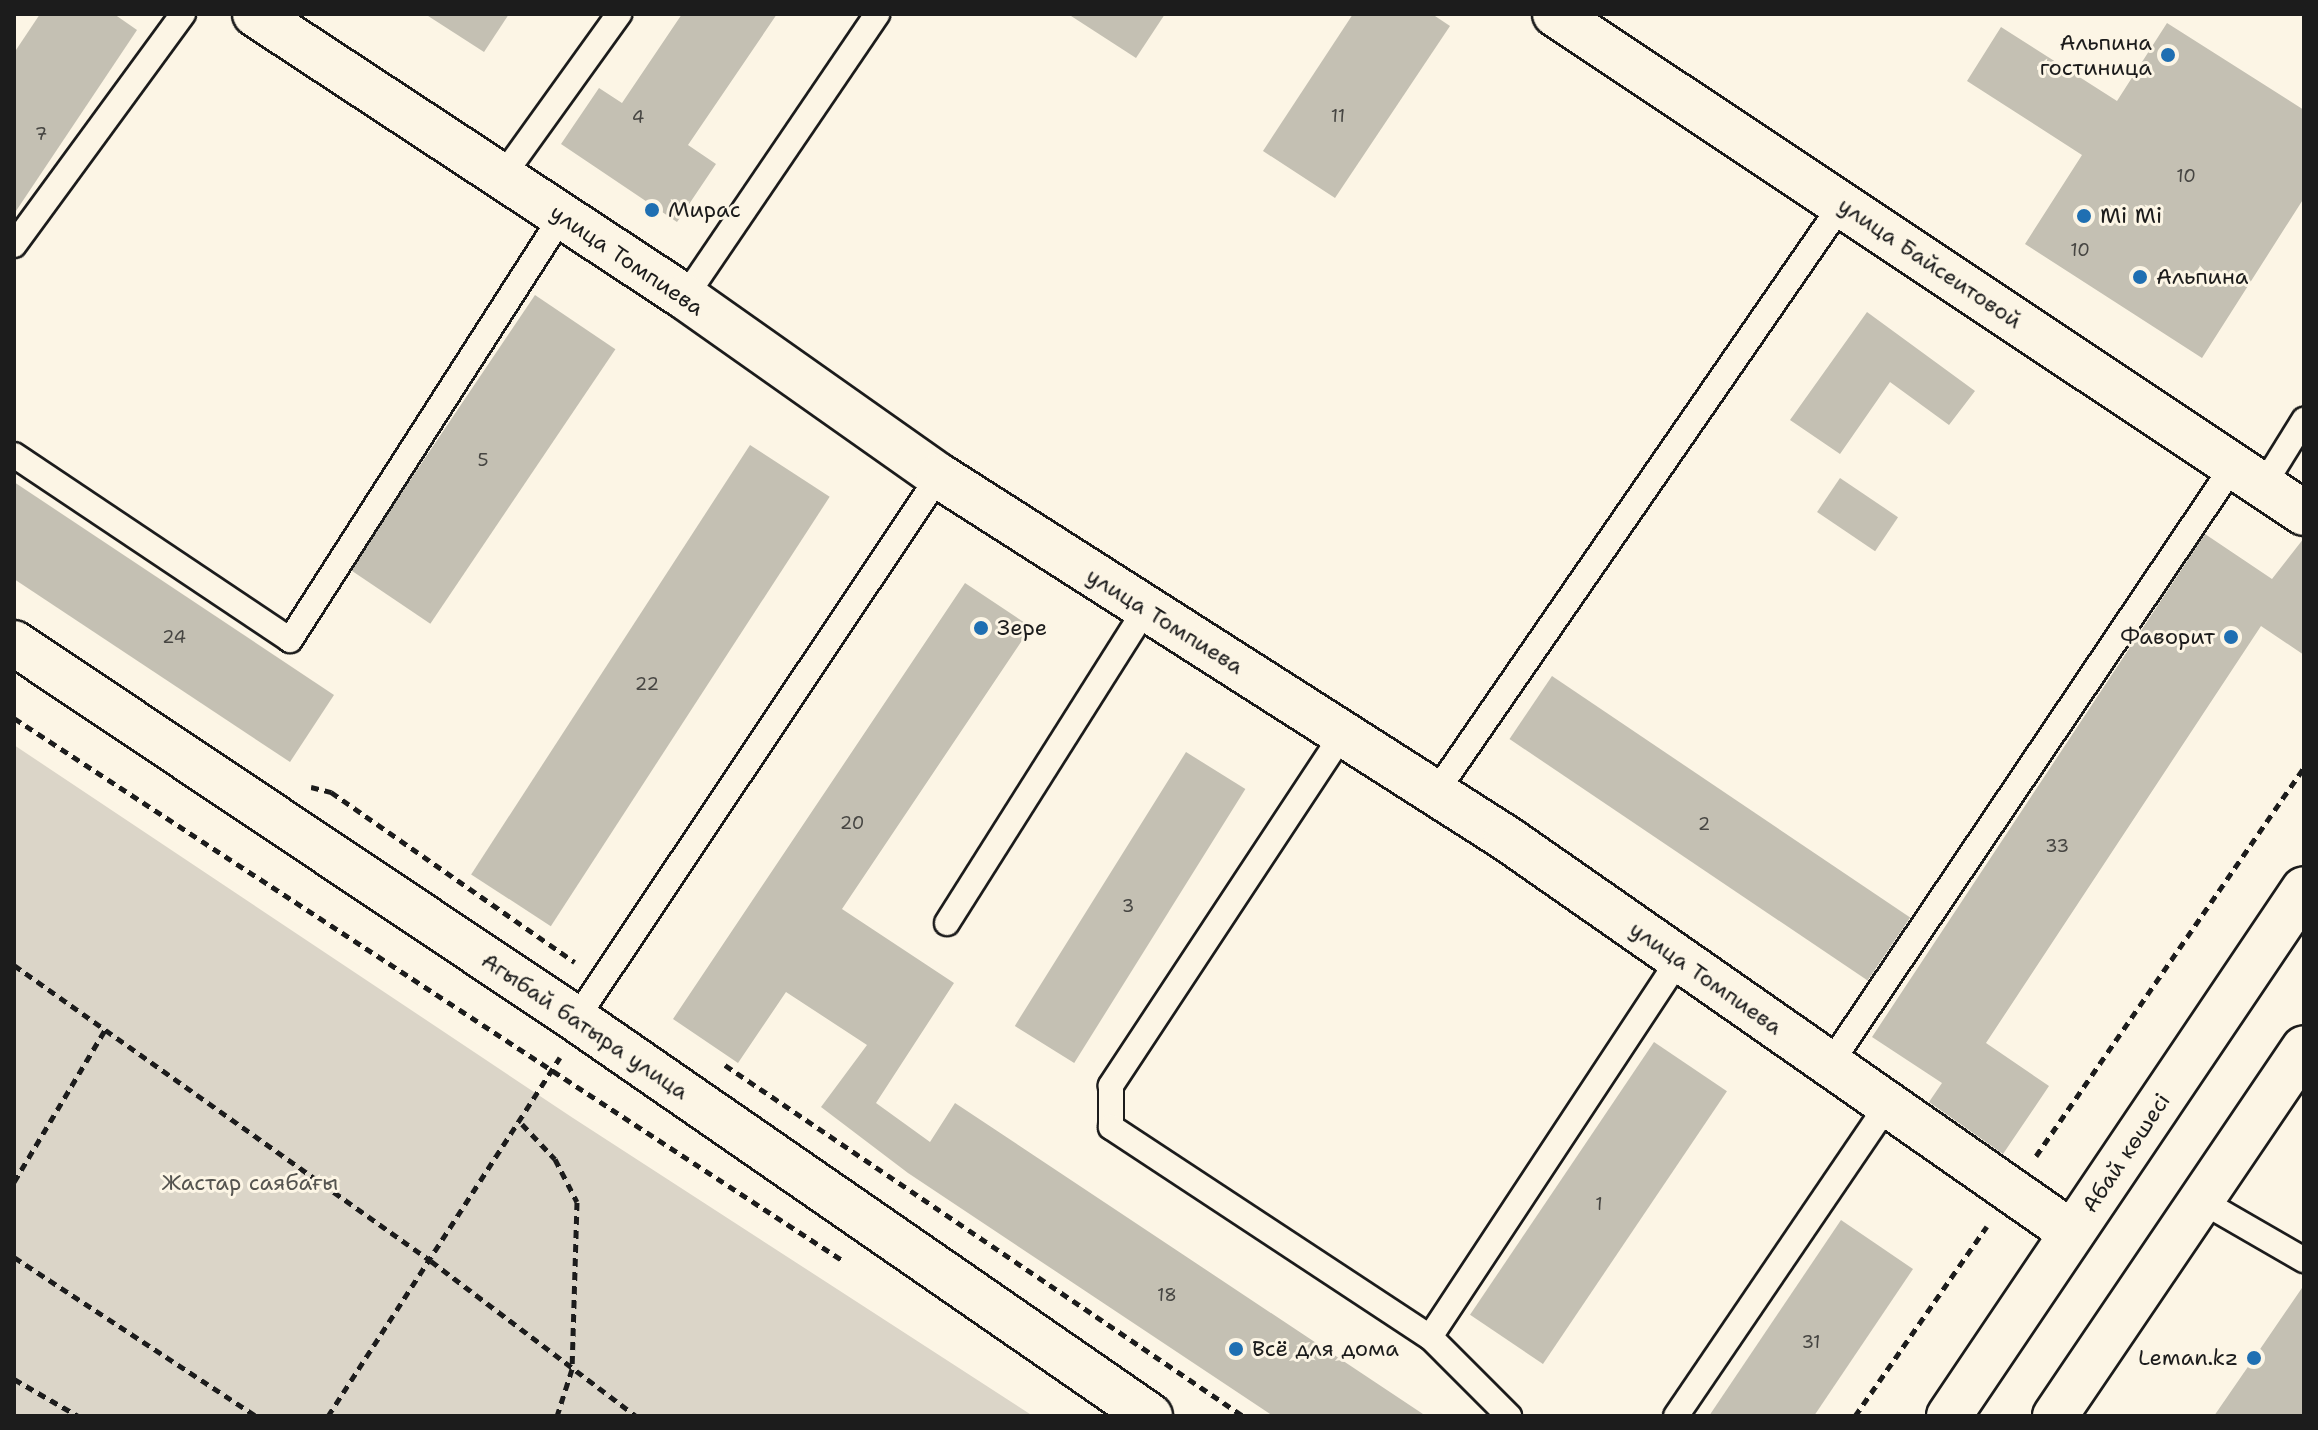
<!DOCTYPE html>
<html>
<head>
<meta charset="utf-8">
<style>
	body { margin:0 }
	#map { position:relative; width:2318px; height:1430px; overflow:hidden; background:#fcf5e5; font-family:"Shantell Sans",sans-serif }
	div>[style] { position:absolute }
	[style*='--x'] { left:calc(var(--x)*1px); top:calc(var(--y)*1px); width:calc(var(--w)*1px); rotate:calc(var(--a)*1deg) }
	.green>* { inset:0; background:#dbd5c8 }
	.building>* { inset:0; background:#c4c0b3; transform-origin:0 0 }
	.path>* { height:5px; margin-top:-2.5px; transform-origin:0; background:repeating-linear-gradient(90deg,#1c1c1c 0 8px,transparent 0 14px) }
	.roads { filter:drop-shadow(2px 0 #1c1c1c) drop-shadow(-2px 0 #1c1c1c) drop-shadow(0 2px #1c1c1c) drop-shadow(0 -2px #1c1c1c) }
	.service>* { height:24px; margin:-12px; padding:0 12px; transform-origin:12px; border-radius:12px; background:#fcf5e5 }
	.minor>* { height:44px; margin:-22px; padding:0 22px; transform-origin:22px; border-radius:22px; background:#fcf5e5 }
	.secondary>* { height:44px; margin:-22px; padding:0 22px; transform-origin:22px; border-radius:22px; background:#fcf5e5 }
	.dots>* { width:22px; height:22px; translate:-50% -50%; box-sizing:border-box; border:4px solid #fcf5e5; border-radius:50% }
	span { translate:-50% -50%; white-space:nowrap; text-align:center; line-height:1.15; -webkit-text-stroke:6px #fcf5e5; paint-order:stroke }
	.number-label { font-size:18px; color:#464542 }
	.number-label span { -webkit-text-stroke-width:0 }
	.poi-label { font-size:22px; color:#1c1c1c }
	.right { translate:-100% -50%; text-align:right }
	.left { translate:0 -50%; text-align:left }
	.street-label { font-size:22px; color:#1c1c1c }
	.park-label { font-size:22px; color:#555450 }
	.frame { position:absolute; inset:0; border:16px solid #1c1c1c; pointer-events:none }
</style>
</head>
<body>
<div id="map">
	<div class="green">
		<div style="clip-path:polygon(14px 745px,573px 1118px,1033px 1416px,14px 1416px)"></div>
	</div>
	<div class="building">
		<div style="clip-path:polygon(40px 14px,114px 14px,137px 30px,14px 214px,14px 53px)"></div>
		<div style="clip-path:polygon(425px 14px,509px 14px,484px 52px)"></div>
		<div style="clip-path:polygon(682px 14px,777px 14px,688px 145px,716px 164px,677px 222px,561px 144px,599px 88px,622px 103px)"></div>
		<div style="clip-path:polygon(1068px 14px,1165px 14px,1136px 58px)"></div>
		<div style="clip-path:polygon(1353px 14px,1432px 14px,1450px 26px,1335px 198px,1263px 151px)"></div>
		<div style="clip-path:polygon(2167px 23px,2304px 110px,2304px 198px,2202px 358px,2025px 244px,2082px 155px,1967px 81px,2001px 27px,2117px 101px)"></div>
		<div style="left:535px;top:295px;width:97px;height:331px;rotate:34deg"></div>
		<div style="clip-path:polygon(1867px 312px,1975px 391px,1949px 425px,1890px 382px,1840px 454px,1790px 420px)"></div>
		<div style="left:750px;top:445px;width:95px;height:512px;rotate:33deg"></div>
		<div style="left:1840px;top:478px;width:70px;height:41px;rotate:34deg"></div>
		<div style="clip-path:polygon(14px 482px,334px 695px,290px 762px,14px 579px)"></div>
		<div style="clip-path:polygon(2205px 534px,2272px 579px,2304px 538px,2304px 655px,2261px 626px,1986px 1043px,2049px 1086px,2003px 1154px,1929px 1102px,1942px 1083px,1872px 1037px)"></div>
		<div style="clip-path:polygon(965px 583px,1031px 627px,842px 909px,954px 983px,876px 1103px,930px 1142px,955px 1103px,1426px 1416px,1273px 1416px,908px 1173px,821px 1107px,867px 1045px,786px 992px,738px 1063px,673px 1019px)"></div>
		<div style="left:1552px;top:676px;width:432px;height:76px;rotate:34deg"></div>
		<div style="left:1186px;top:752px;width:70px;height:323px;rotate:32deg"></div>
		<div style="left:1654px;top:1042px;width:88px;height:329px;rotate:34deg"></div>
		<div style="clip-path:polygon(1841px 1220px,1913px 1269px,1814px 1416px,1709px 1416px)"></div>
		<div style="clip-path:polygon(2304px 1285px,2304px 1416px,2214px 1416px,2254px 1358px)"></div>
	</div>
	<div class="path">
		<div style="--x:14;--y:718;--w:993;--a:33.21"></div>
		<div style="--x:311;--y:787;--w:21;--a:14"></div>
		<div style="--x:331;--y:792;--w:297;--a:34.9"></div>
		<div style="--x:14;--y:965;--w:511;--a:35.37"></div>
		<div style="--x:431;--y:1261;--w:257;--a:37.1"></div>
		<div style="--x:725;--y:1065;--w:626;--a:34.12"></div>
		<div style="--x:522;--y:1124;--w:48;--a:46.7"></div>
		<div style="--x:555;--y:1159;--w:48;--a:62.9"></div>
		<div style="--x:577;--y:1202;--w:167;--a:91.7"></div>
		<div style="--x:572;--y:1369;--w:49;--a:107.7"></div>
		<div style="--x:2036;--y:1156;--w:472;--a:-55.4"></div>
		<div style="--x:14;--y:1182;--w:177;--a:-59.1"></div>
		<div style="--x:14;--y:1257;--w:290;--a:33.3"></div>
		<div style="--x:14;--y:1379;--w:74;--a:30"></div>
		<div style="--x:328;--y:1416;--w:427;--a:-57.1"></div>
		<div style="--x:1855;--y:1416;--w:231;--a:-55.2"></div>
	</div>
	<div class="roads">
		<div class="service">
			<div style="--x:502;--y:177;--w:201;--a:-54.3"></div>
			<div style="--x:14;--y:245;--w:286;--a:-53.8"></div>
			<div style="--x:685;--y:297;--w:342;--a:-55.8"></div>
			<div style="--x:14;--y:455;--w:332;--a:33.8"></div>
			<div style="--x:290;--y:640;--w:504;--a:-57.32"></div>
			<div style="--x:2263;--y:486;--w:78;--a:-58.2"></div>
			<div style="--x:1344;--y:732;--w:424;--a:123.4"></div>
			<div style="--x:1111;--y:1086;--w:41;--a:90"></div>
			<div style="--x:1111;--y:1127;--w:382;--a:33.4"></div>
			<div style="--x:1430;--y:1337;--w:112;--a:45"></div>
			<div style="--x:1436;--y:792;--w:715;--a:-55.38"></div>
			<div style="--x:947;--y:923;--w:370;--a:-57.7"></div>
			<div style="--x:576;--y:1019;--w:653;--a:-56.24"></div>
			<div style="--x:1830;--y:1064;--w:721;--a:-56.02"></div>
			<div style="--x:2200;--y:1200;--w:120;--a:30"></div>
			<div style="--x:1430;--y:1337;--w:452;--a:-56.6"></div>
			<div style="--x:1676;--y:1416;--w:377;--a:-55.8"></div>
		</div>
		<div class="minor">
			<div style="--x:255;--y:14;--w:515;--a:33.35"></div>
			<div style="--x:685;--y:297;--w:311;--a:35.2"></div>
			<div style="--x:939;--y:476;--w:673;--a:32.56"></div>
			<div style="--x:1506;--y:838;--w:690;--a:34.91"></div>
			<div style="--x:1555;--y:14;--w:900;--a:33.67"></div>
		</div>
		<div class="secondary">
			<div style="--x:14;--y:643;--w:676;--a:33.78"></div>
			<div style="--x:576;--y:1019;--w:698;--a:34.67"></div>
			<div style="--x:1949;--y:1416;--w:635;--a:-56.03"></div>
			<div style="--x:2055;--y:1416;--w:444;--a:-55.9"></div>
		</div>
	</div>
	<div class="dots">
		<div style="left:2168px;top:55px;background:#1f6fb2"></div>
		<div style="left:652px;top:210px;background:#1f6fb2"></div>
		<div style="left:2084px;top:216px;background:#1f6fb2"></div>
		<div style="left:2140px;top:277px;background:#1f6fb2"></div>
		<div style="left:981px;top:628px;background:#1f6fb2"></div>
		<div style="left:2231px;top:637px;background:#1f6fb2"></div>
		<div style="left:1236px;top:1349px;background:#1f6fb2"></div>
		<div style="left:2254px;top:1358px;background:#1f6fb2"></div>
	</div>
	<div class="number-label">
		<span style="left:1338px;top:116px">11</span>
		<span style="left:638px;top:117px">4</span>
		<span style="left:41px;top:134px">7</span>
		<span style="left:2186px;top:176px">10</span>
		<span style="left:2080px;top:250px">10</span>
		<span style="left:483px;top:460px">5</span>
		<span style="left:174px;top:637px">24</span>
		<span style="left:647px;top:684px">22</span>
		<span style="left:852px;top:823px">20</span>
		<span style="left:1704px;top:824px">2</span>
		<span style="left:2057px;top:846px">33</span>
		<span style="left:1128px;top:906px">3</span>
		<span style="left:1599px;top:1204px">1</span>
		<span style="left:1167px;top:1295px">18</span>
		<span style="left:1811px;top:1342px">31</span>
	</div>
	<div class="poi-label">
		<span class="right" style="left:2152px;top:55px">Альпина<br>гостиница</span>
		<span class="left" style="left:668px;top:210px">Мирас</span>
		<span class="left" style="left:2100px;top:216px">Mi Mi</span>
		<span class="left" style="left:2156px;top:277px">Альпина</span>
		<span class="left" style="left:997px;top:628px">Зере</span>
		<span class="right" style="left:2215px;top:637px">Фаворит</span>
		<span class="left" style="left:1252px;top:1349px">Всё для дома</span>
		<span class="right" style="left:2238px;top:1358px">Leman.kz</span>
	</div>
	<div class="street-label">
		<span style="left:627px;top:260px;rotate:34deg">улица Томпиева</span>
		<span style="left:1930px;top:263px;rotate:34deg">улица Байсеитовой</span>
		<span style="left:1165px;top:621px;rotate:32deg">улица Томпиева</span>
		<span style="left:1706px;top:978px;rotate:35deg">улица Томпиева</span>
		<span style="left:585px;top:1026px;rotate:34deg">Агыбай батыра улица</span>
		<span style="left:2126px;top:1153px;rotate:-56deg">Абай көшесі</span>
	</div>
	<div class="park-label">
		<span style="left:250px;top:1183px">Жастар саябағы</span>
	</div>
	<div class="frame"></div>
</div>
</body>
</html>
